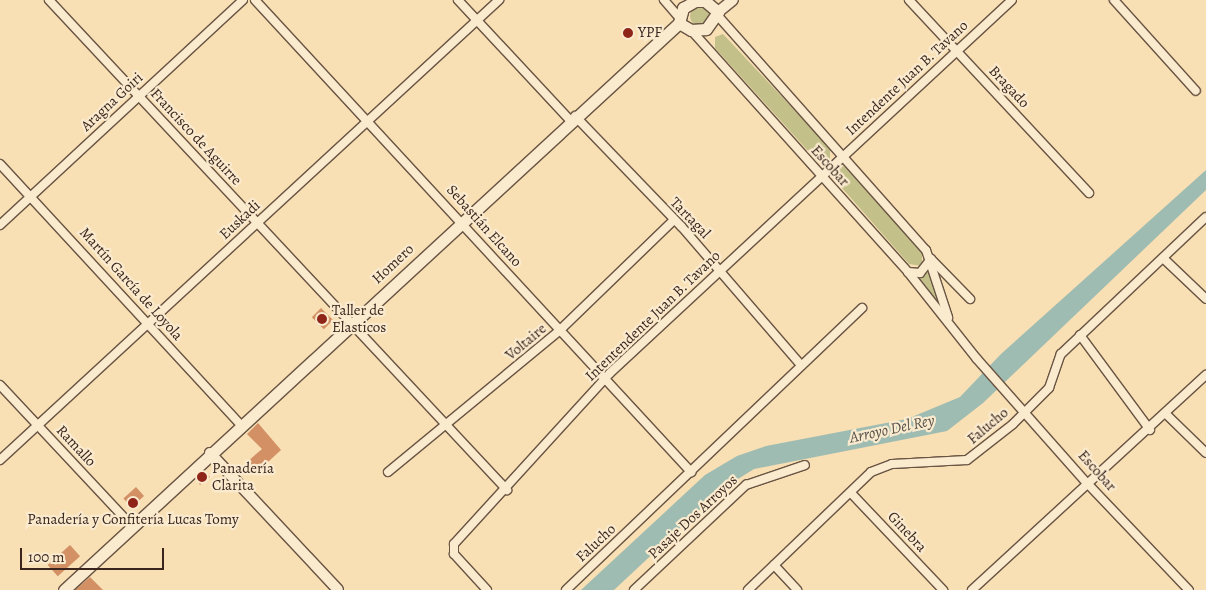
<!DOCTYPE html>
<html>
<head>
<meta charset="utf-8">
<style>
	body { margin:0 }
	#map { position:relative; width:1206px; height:590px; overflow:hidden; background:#f8dfb4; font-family:Alegreya,serif }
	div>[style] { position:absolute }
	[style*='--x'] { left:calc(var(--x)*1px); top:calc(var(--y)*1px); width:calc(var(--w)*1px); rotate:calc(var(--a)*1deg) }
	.green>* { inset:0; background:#c3c089 }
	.round { border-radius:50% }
	.water>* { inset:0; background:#9ebcb2 }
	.building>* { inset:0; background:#d29064; transform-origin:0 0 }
	.roads { filter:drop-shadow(1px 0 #695443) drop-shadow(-1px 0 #695443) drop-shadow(0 1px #695443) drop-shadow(0 -1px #695443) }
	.minor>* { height:8px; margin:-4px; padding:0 4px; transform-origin:4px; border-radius:4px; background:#faeace }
	.tertiary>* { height:10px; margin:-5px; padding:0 5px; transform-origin:5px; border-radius:5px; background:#faeace }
	.secondary>* { height:11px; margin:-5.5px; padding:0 5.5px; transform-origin:5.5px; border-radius:5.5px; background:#faeace }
	.dots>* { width:14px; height:14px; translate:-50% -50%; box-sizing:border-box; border:2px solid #faeace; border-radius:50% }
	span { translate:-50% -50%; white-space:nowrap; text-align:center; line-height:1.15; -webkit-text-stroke:4.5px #faeace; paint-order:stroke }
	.poi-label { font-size:15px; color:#39251d }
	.left { translate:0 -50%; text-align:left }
	.street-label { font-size:15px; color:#39251d }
	.water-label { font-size:16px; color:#57524a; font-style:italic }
	.scale { position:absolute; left:20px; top:548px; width:144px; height:22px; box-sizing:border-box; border:2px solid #39251d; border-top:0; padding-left:6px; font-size:15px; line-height:18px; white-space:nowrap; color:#39251d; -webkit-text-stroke:4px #faeace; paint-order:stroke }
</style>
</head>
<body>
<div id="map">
	<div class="green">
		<div class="round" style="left:690px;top:6px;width:20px;height:20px"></div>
		<div style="clip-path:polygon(723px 34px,830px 148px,830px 161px,818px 162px,715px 48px,715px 37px)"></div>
		<div style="clip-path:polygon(844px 166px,922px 252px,922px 266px,909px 264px,835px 180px,836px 169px)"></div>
		<div style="clip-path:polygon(930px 269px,937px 298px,942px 309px,914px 275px)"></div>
	</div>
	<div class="water">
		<div style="clip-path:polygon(1206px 170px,1206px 190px,983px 403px,947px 431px,754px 469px,722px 489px,614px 590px,581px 590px,705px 475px,737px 456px,766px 446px,907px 419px,960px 397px,1001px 354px)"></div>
	</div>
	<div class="building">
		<div style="left:321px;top:308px;width:17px;height:13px;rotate:45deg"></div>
		<div style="clip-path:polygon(258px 423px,281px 450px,257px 472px,248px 461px,262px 449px,247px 434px)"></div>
		<div style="clip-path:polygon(204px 471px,210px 477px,200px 485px,196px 479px)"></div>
		<div style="left:136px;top:487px;width:12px;height:17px;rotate:48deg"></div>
		<div style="left:70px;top:545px;width:15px;height:30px;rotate:48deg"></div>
		<div style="clip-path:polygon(90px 577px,103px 590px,75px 590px)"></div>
	</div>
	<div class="roads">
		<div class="minor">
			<div style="--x:49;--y:0;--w:671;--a:46.93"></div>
			<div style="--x:255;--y:0;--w:643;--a:47.27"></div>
			<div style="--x:458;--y:0;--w:164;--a:47"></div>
			<div style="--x:664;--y:0;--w:21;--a:49"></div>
			<div style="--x:909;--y:0;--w:264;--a:47"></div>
			<div style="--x:1114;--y:0;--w:122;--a:48"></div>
			<div style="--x:718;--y:16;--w:313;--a:48.4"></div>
			<div style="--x:926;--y:250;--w:71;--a:71.8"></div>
			<div style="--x:691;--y:30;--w:325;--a:48.1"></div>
			<div style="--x:908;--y:272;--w:111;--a:51.6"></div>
			<div style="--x:977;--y:359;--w:164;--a:48.5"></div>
			<div style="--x:1086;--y:482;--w:149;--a:46.4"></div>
			<div style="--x:575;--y:116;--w:153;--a:46.1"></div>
			<div style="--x:681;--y:226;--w:184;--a:49.2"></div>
			<div style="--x:0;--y:164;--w:354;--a:47.3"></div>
			<div style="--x:0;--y:225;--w:331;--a:-42.8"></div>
			<div style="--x:1163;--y:258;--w:59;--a:43.6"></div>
			<div style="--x:931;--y:259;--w:56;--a:45.7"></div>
			<div style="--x:908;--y:272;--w:12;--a:5"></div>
			<div style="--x:920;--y:273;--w:18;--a:-52"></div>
			<div style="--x:1080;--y:335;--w:118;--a:53.6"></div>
			<div style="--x:0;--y:385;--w:193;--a:46.9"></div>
			<div style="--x:1167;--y:415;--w:54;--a:44.3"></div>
			<div style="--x:0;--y:460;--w:679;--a:-42.67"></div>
			<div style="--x:388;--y:472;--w:223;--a:-39.5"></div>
			<div style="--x:560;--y:330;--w:157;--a:-44"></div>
			<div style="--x:851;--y:493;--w:134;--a:46.5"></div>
			<div style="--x:774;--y:565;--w:34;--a:47"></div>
			<div style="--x:487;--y:590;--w:49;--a:-132.5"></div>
			<div style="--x:454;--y:554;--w:10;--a:-90"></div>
			<div style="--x:454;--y:544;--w:231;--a:-47.6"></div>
			<div style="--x:610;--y:373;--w:548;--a:-42.86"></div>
			<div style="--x:566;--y:590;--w:409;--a:-43.6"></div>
			<div style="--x:634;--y:590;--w:154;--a:-43.2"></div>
			<div style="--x:746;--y:485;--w:62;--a:-18.7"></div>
			<div style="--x:748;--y:590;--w:170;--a:-43.8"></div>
			<div style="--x:871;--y:472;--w:22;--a:-21"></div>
			<div style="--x:892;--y:464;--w:75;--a:-3.1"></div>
			<div style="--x:967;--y:460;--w:58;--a:-38"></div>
			<div style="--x:1013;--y:424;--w:51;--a:-45"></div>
			<div style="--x:1049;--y:388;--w:36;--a:-71"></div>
			<div style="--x:1061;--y:354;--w:199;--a:-43.4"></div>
			<div style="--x:972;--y:590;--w:318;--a:-42.6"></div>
		</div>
		<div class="tertiary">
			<div style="--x:718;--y:12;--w:19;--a:-39"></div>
			<div style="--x:210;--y:453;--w:187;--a:46.9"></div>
		</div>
		<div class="secondary">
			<div style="--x:695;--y:1;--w:10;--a:0"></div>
			<div style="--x:705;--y:1;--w:17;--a:40"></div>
			<div style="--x:718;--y:12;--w:21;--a:125"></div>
			<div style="--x:706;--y:29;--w:15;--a:176"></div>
			<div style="--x:691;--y:30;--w:14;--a:-150"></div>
			<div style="--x:679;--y:23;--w:16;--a:-75"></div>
			<div style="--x:683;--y:8;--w:14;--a:-30"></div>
			<div style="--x:64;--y:590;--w:836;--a:-42.67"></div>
		</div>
	</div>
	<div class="dots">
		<div style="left:628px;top:33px;background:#8f2418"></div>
		<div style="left:322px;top:319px;background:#8f2418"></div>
		<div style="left:202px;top:477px;background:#8f2418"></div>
		<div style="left:133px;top:503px;background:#8f2418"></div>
	</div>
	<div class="poi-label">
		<span class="left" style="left:638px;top:33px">YPF</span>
		<span class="left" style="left:332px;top:319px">Taller de<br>Elasticos</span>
		<span class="left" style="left:212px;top:477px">Panadería<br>Clarita</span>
		<span style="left:133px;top:520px">Panadería y Confitería Lucas Tomy</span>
	</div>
	<div class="street-label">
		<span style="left:907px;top:78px;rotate:-43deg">Intendente Juan B. Tavano</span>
		<span style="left:1009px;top:87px;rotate:47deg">Bragado</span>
		<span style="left:112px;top:102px;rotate:-43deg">Aragna Goiri</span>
		<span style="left:196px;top:137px;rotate:47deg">Francisco de Aguirre</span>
		<span style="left:830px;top:166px;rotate:48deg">Escobar</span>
		<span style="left:690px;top:218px;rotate:46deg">Tartagal</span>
		<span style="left:240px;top:220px;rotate:-43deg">Euskadi</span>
		<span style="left:484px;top:226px;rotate:48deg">Sebastián Elcano</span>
		<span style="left:393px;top:264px;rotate:-43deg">Homero</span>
		<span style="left:131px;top:284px;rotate:48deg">Martín García de Loyola</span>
		<span style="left:653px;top:316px;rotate:-44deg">Intentendente Juan B. Tavano</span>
		<span style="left:526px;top:342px;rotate:-40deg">Voltaire</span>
		<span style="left:988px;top:426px;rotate:-40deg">Falucho</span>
		<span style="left:76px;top:446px;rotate:47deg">Ramallo</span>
		<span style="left:1097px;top:471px;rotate:48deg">Escobar</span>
		<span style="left:693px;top:517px;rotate:-43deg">Pasaje Dos Arroyos</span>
		<span style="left:907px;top:532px;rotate:47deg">Ginebra</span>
		<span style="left:596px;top:543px;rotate:-43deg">Falucho</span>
	</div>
	<div class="water-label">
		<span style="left:892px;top:429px;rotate:-12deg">Arroyo Del Rey</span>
	</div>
	<div class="scale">100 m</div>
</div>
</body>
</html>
